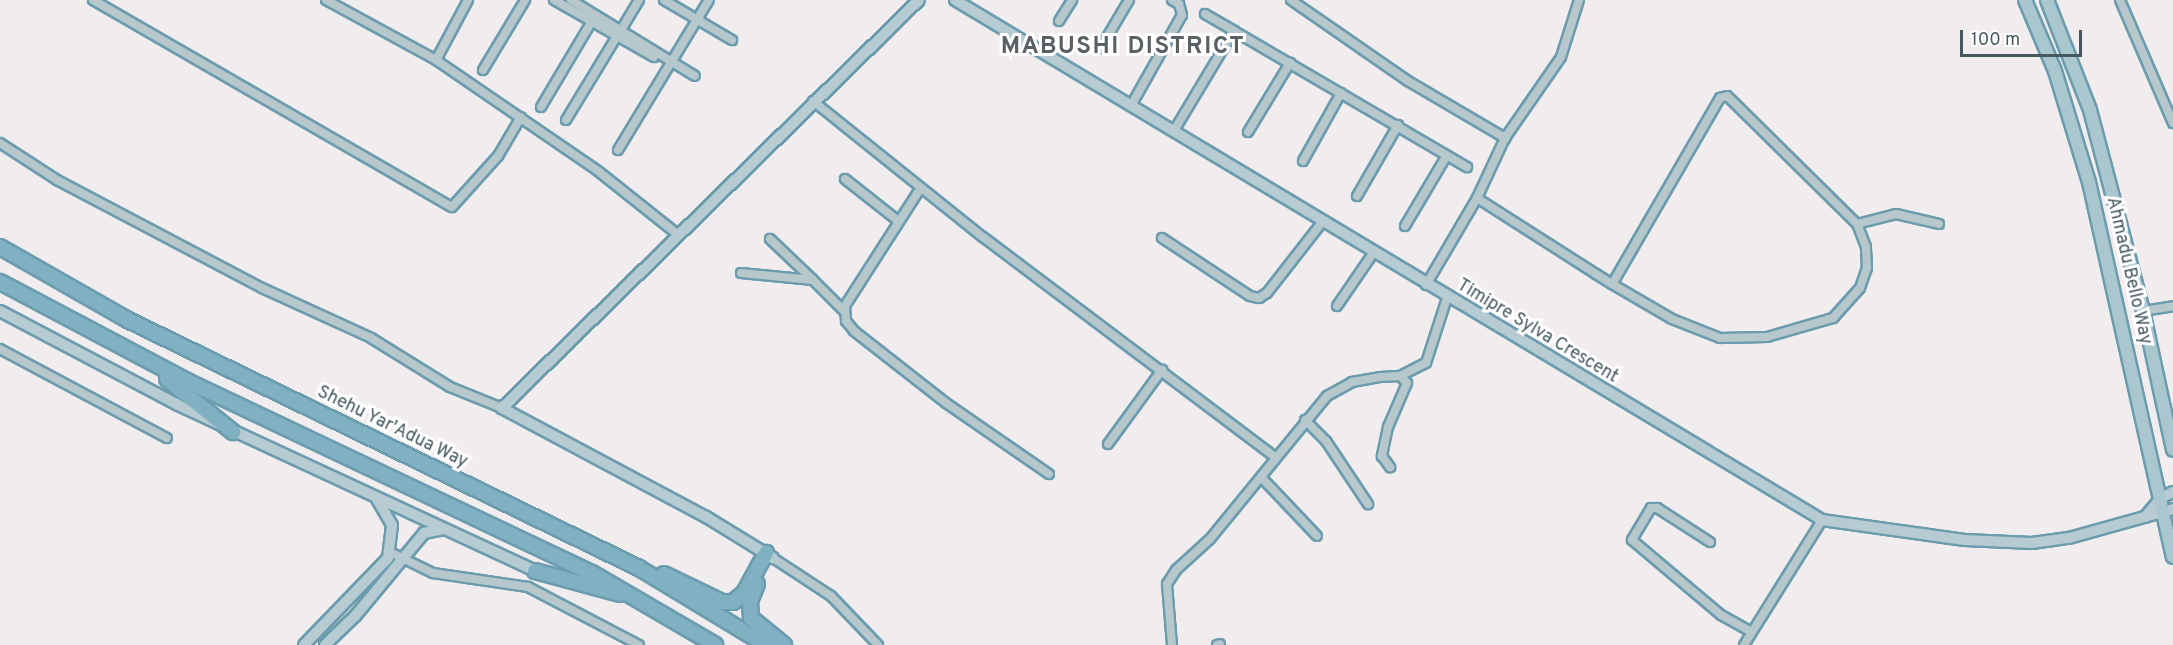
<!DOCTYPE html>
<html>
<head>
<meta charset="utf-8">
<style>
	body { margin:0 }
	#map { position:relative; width:2173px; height:645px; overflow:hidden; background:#f1edee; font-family:Overpass,sans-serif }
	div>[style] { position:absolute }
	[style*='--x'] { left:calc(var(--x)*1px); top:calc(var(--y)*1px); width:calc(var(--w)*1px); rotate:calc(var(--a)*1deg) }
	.roads { filter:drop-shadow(2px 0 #6b9cae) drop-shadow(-2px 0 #6b9cae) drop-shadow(0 2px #6b9cae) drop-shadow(0 -2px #6b9cae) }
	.street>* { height:8px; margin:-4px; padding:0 4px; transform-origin:4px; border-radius:4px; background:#b7c8cd }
	.secondary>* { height:10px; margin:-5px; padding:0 5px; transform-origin:5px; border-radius:5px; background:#b7cbd2 }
	.primary>* { height:12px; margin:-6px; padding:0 6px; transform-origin:6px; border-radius:6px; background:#aac7d0 }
	.highway>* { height:14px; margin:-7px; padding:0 7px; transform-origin:7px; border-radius:7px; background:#80b1c2 }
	span { translate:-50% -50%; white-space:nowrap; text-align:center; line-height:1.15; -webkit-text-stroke:6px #fff; paint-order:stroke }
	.street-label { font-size:18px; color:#44585d }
	.district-label { font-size:24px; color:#5a6164; font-weight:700; letter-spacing:1.5px }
	.scale { position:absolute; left:1960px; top:30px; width:122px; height:27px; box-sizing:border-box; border:3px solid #44585d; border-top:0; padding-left:8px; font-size:18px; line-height:21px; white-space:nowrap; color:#44585d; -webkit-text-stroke:4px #fff; paint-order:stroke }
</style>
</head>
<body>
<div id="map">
	<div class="roads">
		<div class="street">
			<div style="--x:93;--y:0;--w:414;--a:30"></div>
			<div style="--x:452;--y:207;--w:69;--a:-48"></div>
			<div style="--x:498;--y:156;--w:45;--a:-59.5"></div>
			<div style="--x:326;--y:0;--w:125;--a:28.6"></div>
			<div style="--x:436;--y:60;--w:196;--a:34.4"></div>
			<div style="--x:598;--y:171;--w:100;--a:38.5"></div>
			<div style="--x:554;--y:0;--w:115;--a:29.7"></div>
			<div style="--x:571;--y:0;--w:145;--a:31.5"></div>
			<div style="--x:664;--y:0;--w:79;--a:30.5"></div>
			<div style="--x:1291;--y:0;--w:142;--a:34.7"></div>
			<div style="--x:1408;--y:81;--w:113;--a:30.4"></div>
			<div style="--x:2120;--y:0;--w:134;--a:66.7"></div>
			<div style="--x:1205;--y:14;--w:34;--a:30"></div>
			<div style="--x:1059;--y:21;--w:25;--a:-58"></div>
			<div style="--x:621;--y:30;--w:35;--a:-59"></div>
			<div style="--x:1100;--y:49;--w:57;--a:-59.4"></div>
			<div style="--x:436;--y:60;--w:68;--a:-61.9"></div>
			<div style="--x:483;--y:70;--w:82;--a:-59"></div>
			<div style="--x:813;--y:101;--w:218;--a:38.7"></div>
			<div style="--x:983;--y:237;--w:366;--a:37"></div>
			<div style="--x:1132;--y:104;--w:102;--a:-60.7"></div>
			<div style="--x:1182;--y:15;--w:11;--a:-105"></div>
			<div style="--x:1179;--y:4;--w:8;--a:-150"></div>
			<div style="--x:541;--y:107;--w:100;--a:-59.3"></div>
			<div style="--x:566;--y:120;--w:98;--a:-58.7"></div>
			<div style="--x:1175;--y:129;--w:114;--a:-59"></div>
			<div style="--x:1234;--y:31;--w:270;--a:30.3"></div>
			<div style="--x:1248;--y:132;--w:81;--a:-58.7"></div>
			<div style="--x:0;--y:143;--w:68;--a:33"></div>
			<div style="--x:57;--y:180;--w:232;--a:27.8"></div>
			<div style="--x:262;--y:288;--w:120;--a:24.6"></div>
			<div style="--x:371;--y:338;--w:93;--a:31.8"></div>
			<div style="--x:450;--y:387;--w:56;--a:22"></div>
			<div style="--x:618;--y:150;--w:175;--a:-58.8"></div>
			<div style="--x:1303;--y:161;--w:78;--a:-60.8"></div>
			<div style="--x:845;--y:179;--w:66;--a:38.3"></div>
			<div style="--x:920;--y:189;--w:139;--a:122.7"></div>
			<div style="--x:845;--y:306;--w:15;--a:86"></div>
			<div style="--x:846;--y:321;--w:13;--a:51"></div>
			<div style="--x:854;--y:331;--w:117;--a:38"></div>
			<div style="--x:946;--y:403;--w:125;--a:34.6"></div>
			<div style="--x:1357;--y:196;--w:82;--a:-60"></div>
			<div style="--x:1477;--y:198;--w:141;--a:32.6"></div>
			<div style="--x:1596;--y:274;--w:19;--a:32"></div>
			<div style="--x:1612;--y:284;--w:69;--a:30.3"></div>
			<div style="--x:1672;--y:319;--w:52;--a:21.6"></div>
			<div style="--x:1720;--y:338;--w:47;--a:-1.2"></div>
			<div style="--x:1767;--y:337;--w:69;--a:-16.1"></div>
			<div style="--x:1833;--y:318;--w:40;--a:-48"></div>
			<div style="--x:1860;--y:288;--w:21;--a:-71"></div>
			<div style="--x:1867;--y:268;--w:21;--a:-93"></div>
			<div style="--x:1866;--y:247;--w:25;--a:-111"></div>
			<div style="--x:1857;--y:224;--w:182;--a:-135.4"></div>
			<div style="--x:1727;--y:96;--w:7;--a:164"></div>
			<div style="--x:1720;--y:98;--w:215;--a:120.1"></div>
			<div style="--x:1857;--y:224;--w:40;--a:-14.4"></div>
			<div style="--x:1896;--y:214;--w:44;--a:13.1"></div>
			<div style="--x:1405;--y:226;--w:82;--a:-59.4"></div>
			<div style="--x:1162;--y:238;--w:105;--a:33.4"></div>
			<div style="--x:1250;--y:296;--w:9;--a:13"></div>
			<div style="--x:1259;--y:298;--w:9;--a:-32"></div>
			<div style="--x:1267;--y:293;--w:91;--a:-52.1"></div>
			<div style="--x:770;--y:239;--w:59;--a:43.6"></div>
			<div style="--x:741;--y:273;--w:72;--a:5.6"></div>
			<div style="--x:813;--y:280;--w:44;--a:45"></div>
			<div style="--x:1426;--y:285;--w:101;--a:-59.6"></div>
			<div style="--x:1477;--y:198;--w:66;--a:-65"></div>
			<div style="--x:1505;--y:138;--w:98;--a:-55.3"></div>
			<div style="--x:1561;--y:57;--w:60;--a:-72.5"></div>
			<div style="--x:1337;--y:306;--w:65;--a:-55.6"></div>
			<div style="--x:2143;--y:311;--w:30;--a:-9"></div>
			<div style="--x:0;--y:349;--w:189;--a:28.1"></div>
			<div style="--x:1400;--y:376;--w:29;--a:-27"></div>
			<div style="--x:1426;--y:363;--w:68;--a:-72.1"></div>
			<div style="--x:1305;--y:420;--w:30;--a:45"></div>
			<div style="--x:1326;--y:441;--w:76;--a:56.3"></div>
			<div style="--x:1108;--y:444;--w:92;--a:-53.9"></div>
			<div style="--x:1261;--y:477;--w:81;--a:46.5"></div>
			<div style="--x:1710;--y:542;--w:63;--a:-147.3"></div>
			<div style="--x:1657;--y:508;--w:6;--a:180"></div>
			<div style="--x:1651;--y:508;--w:37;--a:121"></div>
			<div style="--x:1632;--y:540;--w:116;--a:40.1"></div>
			<div style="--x:1721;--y:615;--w:35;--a:29"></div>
			<div style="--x:390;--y:552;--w:48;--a:26"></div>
			<div style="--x:433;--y:573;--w:96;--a:8.4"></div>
			<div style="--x:528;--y:587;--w:125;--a:27.6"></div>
			<div style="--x:773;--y:558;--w:69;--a:33.2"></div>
			<div style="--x:831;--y:596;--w:68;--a:46.2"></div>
			<div style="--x:1172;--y:645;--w:61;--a:-94.7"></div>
			<div style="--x:1167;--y:584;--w:17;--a:-57"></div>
			<div style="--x:1176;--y:570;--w:46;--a:-42.4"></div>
			<div style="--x:1210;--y:539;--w:185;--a:-50.7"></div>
			<div style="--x:1327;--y:396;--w:29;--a:-29"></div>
			<div style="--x:1352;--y:382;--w:28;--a:-10"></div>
			<div style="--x:1380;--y:377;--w:20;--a:-3"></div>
			<div style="--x:1400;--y:376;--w:10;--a:45"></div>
			<div style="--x:1407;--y:383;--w:48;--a:113.4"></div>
			<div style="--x:1388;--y:427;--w:30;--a:102"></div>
			<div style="--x:1382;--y:456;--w:14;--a:54"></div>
			<div style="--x:1217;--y:645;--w:3;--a:-18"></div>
			<div style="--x:1744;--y:645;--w:147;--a:-58"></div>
		</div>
		<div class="secondary">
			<div style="--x:955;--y:0;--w:1011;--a:30.95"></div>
			<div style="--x:1822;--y:520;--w:144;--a:8"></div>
			<div style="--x:1965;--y:540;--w:67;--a:2.6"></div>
			<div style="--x:2032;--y:543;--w:37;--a:-8"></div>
			<div style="--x:2069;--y:538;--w:108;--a:-15.6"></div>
			<div style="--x:0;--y:311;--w:201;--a:27.8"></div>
			<div style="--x:178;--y:405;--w:394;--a:24.9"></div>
			<div style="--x:2145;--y:517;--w:25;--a:-50"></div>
			<div style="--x:2161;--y:498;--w:13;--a:-27"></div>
			<div style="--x:773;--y:558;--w:79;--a:-148.5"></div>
			<div style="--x:706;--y:517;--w:231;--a:-151.9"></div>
			<div style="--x:502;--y:408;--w:583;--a:-44.37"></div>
			<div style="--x:304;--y:645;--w:121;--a:-46"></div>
			<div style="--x:388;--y:558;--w:33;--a:-83"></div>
			<div style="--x:392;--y:525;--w:30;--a:-120"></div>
			<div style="--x:325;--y:645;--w:43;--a:-44.1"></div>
			<div style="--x:356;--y:615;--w:107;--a:-50.3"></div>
			<div style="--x:424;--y:533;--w:20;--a:-11"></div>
		</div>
		<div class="primary">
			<div style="--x:2025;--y:0;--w:77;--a:67.1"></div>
			<div style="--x:2055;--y:71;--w:116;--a:73"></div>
			<div style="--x:2089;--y:182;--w:384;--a:77.4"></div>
			<div style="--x:2047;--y:0;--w:118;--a:68.6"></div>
			<div style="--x:2090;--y:110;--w:208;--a:75.2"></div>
			<div style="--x:2143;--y:311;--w:142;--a:77.8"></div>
		</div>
		<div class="highway">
			<div style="--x:0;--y:247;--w:147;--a:29.7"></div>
			<div style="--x:128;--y:320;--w:568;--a:25.89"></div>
			<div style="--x:639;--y:568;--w:149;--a:31.2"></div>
			<div style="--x:0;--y:282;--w:212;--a:27.9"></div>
			<div style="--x:187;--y:381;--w:448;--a:25.4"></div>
			<div style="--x:592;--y:573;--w:143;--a:30.3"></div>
			<div style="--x:167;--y:379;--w:85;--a:38.8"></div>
			<div style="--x:535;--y:571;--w:88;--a:15.1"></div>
			<div style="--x:664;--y:574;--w:64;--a:25.8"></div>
			<div style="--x:722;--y:602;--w:11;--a:0"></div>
			<div style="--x:733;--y:602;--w:14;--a:-39"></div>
			<div style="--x:744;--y:593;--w:46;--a:-61.2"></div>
			<div style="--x:757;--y:584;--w:18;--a:112"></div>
			<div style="--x:750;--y:601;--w:17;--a:87"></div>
			<div style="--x:751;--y:618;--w:43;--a:39.3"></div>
		</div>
	</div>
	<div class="street-label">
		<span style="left:2128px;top:271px;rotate:77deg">Ahmadu Bello Way</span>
		<span style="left:1537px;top:332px;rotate:31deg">Timipre Sylva Crescent</span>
		<span style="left:392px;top:428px;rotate:26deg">Shehu Yar'Adua Way</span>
	</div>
	<div class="district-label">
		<span style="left:1123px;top:48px">MABUSHI DISTRICT</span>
	</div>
	<div class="scale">100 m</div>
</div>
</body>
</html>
